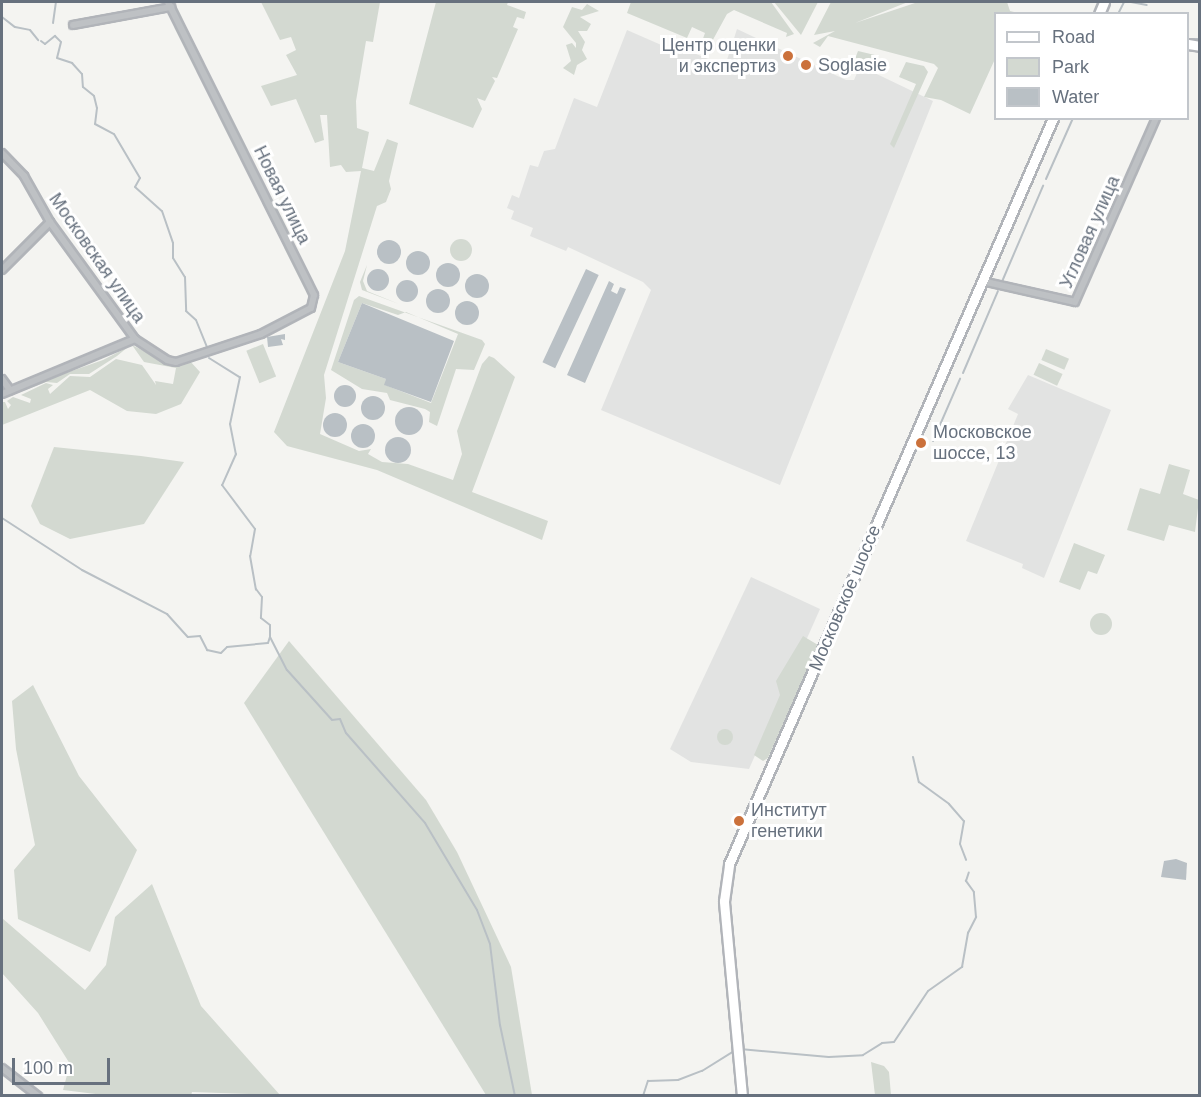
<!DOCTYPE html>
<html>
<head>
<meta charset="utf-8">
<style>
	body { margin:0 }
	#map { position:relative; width:1201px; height:1097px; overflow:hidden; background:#f4f4f1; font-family:Helvetica,sans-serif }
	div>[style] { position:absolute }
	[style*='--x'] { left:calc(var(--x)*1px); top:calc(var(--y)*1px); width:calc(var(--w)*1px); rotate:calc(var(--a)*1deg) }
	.built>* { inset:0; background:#e2e3e2 }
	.green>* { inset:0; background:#d3d9d1; transform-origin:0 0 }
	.round { border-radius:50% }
	.water>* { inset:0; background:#b9c0c5; transform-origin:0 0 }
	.stream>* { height:2px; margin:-1px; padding:0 1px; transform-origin:1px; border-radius:1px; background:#b9c0c5 }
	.roads { filter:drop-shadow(2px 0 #b1b4b9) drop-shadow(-2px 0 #b1b4b9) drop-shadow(0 2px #b1b4b9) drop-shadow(0 -2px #b1b4b9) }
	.minor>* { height:6px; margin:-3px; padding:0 3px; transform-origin:3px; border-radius:3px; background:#bec1c4 }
	.secondary>* { height:9px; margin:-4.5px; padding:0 4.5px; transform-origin:4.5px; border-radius:4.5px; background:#fff }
	.dots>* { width:16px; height:16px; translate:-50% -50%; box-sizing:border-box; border:3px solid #fff; border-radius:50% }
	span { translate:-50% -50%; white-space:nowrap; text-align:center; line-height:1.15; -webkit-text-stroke:6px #fff; paint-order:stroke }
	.poi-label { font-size:18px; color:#67717e }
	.right { translate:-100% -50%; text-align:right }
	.left { translate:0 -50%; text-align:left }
	.street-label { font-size:18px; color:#67717e }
	.frame { position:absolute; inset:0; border:3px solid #67717e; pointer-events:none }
	.legend { position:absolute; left:994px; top:12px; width:195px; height:108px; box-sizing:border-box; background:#fff; border:2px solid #c2c6cb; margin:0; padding:8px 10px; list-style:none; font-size:18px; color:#67717e }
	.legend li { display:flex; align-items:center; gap:12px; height:30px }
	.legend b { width:30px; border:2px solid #c2c6cb }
	.scale { position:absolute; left:12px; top:1058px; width:98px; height:27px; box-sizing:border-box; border:3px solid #67717e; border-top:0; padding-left:8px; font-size:18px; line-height:21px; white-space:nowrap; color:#67717e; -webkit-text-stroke:4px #fff; paint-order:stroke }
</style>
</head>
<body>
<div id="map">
	<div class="built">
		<div style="clip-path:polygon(737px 29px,846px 80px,854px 80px,860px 66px,933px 101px,780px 485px,601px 410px,651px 290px,643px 282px,568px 247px,566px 251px,530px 236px,533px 228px,511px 219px,514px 211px,507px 208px,512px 195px,519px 198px,530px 165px,538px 167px,544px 151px,555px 149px,574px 98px,597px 107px,627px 30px,675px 51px,677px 46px,725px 66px)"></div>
		<div style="clip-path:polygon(1028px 375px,1111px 410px,1044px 578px,1022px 568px,1023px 564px,966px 541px,1018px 414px,1008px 409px)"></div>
		<div style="clip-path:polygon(751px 577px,820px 609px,749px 769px,691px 762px,670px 749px)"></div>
	</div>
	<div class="green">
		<div style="clip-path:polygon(261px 2px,380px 2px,373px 42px,366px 41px,356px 101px,357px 128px,369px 132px,362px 168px,374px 171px,387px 139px,398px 143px,389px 181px,391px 189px,386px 202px,377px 206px,324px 375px,326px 398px,320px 434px,359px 451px,371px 449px,368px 454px,382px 462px,408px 464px,453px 480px,462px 454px,457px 431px,482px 364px,489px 356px,494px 358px,515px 377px,472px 492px,548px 521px,542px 540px,377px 470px,287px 446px,274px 432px,345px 251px,361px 171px,346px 172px,341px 165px,330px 167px,327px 115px,320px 115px,324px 140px,315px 143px,296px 99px,271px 106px,261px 86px,297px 75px,286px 55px,296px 50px,291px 37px,280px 40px)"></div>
		<div style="clip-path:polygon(436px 2px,508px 2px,507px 5px,526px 12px,524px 19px,517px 17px,513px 27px,518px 29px,497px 78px,492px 77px,495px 81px,485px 101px,477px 98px,482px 109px,473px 128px,409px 104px)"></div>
		<div style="clip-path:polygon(631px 2px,771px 2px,794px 34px,786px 37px,787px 33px,734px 10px,727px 14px,709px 47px,701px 44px,705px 33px,692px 27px,687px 38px,627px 13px)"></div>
		<div style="clip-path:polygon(774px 2px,818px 2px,801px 35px)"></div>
		<div style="clip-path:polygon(831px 2px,908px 2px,855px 23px,918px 2px,1007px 2px,1010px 11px,1018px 13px,996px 14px,995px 59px,970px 114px,941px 100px,924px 97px,938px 68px,934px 64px,828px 36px,820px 47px,813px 43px,835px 31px,814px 35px)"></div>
		<div style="clip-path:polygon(587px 4px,599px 11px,580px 17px,591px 24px,587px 31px,578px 31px,585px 42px,582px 50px,587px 59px,577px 65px,574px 75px,563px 68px,571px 61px,566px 45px,572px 43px,576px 48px,576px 43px,563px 27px,572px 7px,582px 10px)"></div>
		<div style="clip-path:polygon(858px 51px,879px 56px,875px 66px,855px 59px)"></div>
		<div style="clip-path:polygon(906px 62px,924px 66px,928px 72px,894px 148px,890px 144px,916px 84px,899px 77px)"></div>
		<div class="round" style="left:450px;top:239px;width:22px;height:22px"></div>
		<div style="clip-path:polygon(367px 265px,363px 281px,367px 291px,399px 304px,362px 290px,360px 282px)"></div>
		<div style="clip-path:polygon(evenodd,359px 296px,482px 340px,485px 344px,474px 370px,456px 369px,437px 426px,429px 422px,430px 412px,425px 409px,390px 400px,387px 393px,362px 389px,331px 370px,354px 300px,359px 296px,362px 303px,398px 315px,406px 312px,458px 334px,431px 403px,385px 385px,386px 379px,338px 362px,362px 303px)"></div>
		<div style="left:263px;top:344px;width:35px;height:18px;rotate:68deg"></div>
		<div style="clip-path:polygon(132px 345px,171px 365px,189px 360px,200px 372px,181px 404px,156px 414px,127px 411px,90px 390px,2px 425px,2px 402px,5px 402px,8px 409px,11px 405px,7px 401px,13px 397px,30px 403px,31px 399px,21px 395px,46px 383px,53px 385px,48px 389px,50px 394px,70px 376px,90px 377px,116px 359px,142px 365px,156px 385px,155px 381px,173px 384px,176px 368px,144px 362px)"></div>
		<div style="clip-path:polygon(128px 347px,117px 356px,89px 374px,70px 374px,57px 383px,46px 382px,13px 395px,12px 392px,103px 360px)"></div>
		<div style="left:1046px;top:349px;width:25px;height:12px;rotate:23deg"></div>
		<div style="left:1039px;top:363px;width:26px;height:13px;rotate:25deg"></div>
		<div style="clip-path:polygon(54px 447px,141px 456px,184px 462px,144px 524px,70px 539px,40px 524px,31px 506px)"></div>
		<div style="clip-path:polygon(1169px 464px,1190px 470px,1183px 494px,1199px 500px,1195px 532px,1169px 525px,1164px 541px,1127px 530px,1140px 488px,1160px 494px)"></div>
		<div style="clip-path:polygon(1074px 543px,1105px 555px,1097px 574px,1088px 571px,1080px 590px,1059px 582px)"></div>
		<div class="round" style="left:1090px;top:613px;width:22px;height:22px"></div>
		<div style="clip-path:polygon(803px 636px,818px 645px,768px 758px,763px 761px,754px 755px,780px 695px,776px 681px)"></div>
		<div style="clip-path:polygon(289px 641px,426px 800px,457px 852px,511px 967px,532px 1095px,486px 1095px,244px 703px)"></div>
		<div style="clip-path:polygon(33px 685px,79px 776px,137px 850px,90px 952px,18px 919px,14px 870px,35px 845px,16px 749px,12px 701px)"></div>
		<div class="round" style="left:717px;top:729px;width:16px;height:16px"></div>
		<div style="clip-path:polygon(152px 884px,201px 1006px,280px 1095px,192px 1092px,191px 1096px,112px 1096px,63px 1090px,70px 1064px,38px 1013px,2px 973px,2px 918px,85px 990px,106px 965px,115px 917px)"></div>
		<div style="clip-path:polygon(871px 1062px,884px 1066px,889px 1072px,891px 1095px,875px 1095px)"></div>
	</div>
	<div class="water">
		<div class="round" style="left:377px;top:240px;width:24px;height:24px"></div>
		<div class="round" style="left:406px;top:251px;width:24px;height:24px"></div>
		<div class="round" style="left:436px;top:263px;width:24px;height:24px"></div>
		<div class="round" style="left:367px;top:269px;width:22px;height:22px"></div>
		<div style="left:586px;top:269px;width:14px;height:103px;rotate:25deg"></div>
		<div class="round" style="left:465px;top:274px;width:24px;height:24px"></div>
		<div class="round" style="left:396px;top:280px;width:22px;height:22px"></div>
		<div style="clip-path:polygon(609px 281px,614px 284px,611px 291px,617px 294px,620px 287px,626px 289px,585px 383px,567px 375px)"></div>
		<div class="round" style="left:426px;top:289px;width:24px;height:24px"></div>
		<div class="round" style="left:455px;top:301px;width:24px;height:24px"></div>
		<div style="clip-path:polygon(362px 303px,454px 341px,431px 402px,384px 385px,386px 379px,338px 362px)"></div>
		<div style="clip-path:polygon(285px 334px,285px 340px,281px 339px,283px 345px,268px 347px,267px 337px)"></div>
		<div class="round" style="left:334px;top:385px;width:22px;height:22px"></div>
		<div class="round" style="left:361px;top:396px;width:24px;height:24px"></div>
		<div class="round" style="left:395px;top:407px;width:28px;height:28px"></div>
		<div class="round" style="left:323px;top:413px;width:24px;height:24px"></div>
		<div class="round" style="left:351px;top:424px;width:24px;height:24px"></div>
		<div class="round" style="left:385px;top:437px;width:26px;height:26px"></div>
		<div style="clip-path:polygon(1176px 859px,1187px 863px,1186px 880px,1161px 877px,1164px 861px)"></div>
	</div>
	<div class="stream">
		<div style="--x:1131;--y:2;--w:16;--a:11"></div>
		<div style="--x:1118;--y:14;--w:13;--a:-63"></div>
		<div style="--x:2;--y:17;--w:16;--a:38"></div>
		<div style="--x:15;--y:27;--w:15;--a:11"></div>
		<div style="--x:30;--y:30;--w:13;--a:51"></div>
		<div style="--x:53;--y:23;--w:21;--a:-82"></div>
		<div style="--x:1193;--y:39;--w:7;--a:0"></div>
		<div style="--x:41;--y:41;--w:5;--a:37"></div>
		<div style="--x:45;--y:44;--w:13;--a:-39"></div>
		<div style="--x:55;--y:36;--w:8;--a:45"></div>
		<div style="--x:61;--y:42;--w:16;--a:104"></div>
		<div style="--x:57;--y:58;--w:16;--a:18"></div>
		<div style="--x:72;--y:63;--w:15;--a:48"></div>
		<div style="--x:82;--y:74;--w:13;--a:86"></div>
		<div style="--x:83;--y:87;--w:14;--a:39"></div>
		<div style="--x:94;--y:96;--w:12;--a:76"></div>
		<div style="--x:97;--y:108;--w:16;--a:97"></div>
		<div style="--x:95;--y:124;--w:21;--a:28"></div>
		<div style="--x:114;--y:134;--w:51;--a:59.4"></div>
		<div style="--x:140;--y:178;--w:10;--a:119"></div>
		<div style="--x:135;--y:187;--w:36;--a:42"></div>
		<div style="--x:162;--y:211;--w:34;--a:71"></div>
		<div style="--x:173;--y:243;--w:15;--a:90"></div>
		<div style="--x:173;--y:258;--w:22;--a:58"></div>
		<div style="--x:185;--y:277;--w:34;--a:88"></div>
		<div style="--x:186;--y:311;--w:13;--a:42"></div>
		<div style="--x:196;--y:320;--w:31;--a:68"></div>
		<div style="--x:1046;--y:179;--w:67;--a:-66.1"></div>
		<div style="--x:1001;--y:284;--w:107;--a:-66.8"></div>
		<div style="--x:209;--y:358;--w:36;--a:32"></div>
		<div style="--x:240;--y:377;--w:48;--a:102"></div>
		<div style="--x:230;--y:424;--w:31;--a:79"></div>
		<div style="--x:236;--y:454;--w:34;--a:114"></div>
		<div style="--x:222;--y:485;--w:55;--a:53.1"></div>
		<div style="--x:255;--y:529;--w:27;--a:100"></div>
		<div style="--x:250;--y:556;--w:34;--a:80"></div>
		<div style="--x:256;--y:589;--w:10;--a:53"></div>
		<div style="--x:262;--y:597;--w:21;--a:93"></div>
		<div style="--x:261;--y:618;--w:11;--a:38"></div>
		<div style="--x:270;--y:625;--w:12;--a:90"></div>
		<div style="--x:270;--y:637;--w:37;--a:63"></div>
		<div style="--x:287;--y:670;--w:67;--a:48"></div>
		<div style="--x:332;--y:720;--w:8;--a:-7"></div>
		<div style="--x:340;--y:719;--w:15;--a:67"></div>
		<div style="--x:346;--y:733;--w:120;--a:48.7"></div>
		<div style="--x:425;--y:823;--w:101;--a:59.1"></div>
		<div style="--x:477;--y:910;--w:36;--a:69"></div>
		<div style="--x:490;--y:944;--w:82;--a:83"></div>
		<div style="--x:500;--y:1025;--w:73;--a:78.1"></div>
		<div style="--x:963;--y:373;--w:89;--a:-66.9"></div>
		<div style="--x:933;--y:441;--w:68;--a:-66.5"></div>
		<div style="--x:2;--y:518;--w:95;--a:33"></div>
		<div style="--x:82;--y:570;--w:96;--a:27.4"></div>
		<div style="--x:167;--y:614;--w:31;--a:48"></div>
		<div style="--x:188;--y:637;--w:12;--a:-5"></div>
		<div style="--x:200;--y:636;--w:16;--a:63"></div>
		<div style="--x:207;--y:650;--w:14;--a:12"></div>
		<div style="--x:221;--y:653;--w:8;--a:-45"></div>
		<div style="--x:227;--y:647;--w:41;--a:-5.6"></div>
		<div style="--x:268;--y:643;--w:6;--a:-72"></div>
		<div style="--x:913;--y:757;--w:26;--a:77"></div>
		<div style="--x:919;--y:782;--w:37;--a:36"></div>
		<div style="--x:949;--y:804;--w:23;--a:49"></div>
		<div style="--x:964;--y:821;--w:23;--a:100"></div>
		<div style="--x:960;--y:844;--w:17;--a:69"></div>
		<div style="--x:740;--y:1049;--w:89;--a:5.1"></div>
		<div style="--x:829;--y:1057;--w:34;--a:-3"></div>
		<div style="--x:863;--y:1055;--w:22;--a:-32"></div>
		<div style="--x:882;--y:1043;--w:12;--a:-5"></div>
		<div style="--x:894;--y:1042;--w:61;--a:-56.3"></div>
		<div style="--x:928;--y:991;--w:42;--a:-35.2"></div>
		<div style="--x:962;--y:967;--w:35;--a:-80"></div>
		<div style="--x:968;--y:933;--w:18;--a:-63"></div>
		<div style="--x:976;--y:917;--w:25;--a:-95"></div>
		<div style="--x:974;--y:892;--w:14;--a:-126"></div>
		<div style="--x:966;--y:881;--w:9;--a:-72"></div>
		<div style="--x:643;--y:1096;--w:16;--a:-72"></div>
		<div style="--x:648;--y:1081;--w:30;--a:-2"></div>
		<div style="--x:678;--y:1080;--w:26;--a:-21"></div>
		<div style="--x:702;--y:1071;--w:39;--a:-32"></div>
	</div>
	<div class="roads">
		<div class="minor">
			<div style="--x:73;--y:25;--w:100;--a:-10.4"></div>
			<div style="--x:2;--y:153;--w:32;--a:46"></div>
			<div style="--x:24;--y:176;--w:53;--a:60.5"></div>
			<div style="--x:50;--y:222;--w:145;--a:54"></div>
			<div style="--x:135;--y:339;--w:38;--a:33"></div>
			<div style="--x:167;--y:360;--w:9;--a:13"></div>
			<div style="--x:176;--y:362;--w:89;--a:-18.2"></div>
			<div style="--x:261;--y:334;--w:56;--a:-27.5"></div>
			<div style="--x:311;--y:308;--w:13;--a:-77"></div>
			<div style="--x:314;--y:295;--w:327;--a:-116.5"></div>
			<div style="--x:2;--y:270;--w:68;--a:-45"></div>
			<div style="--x:982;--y:281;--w:95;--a:12.7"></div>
			<div style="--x:1075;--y:302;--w:201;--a:-66.2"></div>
			<div style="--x:2;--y:379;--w:14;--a:54"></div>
			<div style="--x:2;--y:394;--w:144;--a:-22.5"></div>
			<div style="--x:2;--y:1068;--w:46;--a:37.9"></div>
		</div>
		<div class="secondary">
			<div style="--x:1099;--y:14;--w:13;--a:-67"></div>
			<div style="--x:1188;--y:44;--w:12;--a:9"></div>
			<div style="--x:742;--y:1096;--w:196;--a:-95.3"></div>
			<div style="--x:724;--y:901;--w:37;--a:-82"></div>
			<div style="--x:729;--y:864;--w:813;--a:-66.52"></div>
		</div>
	</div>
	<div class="dots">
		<div style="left:788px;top:56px;background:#cb713b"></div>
		<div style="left:806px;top:65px;background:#cb713b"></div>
		<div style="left:921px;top:443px;background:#cb713b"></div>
		<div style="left:739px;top:821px;background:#cb713b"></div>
	</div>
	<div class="poi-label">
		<span class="right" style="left:776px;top:56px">Центр оценки<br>и экспертиз</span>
		<span class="left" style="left:818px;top:65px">Soglasie</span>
		<span class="left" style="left:933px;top:443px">Московское<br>шоссе, 13</span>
		<span class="left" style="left:751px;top:821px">Институт<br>генетики</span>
	</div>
	<div class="street-label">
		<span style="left:282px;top:195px;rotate:64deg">Новая улица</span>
		<span style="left:1090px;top:232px;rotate:-66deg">Угловая улица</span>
		<span style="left:97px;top:258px;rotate:55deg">Московская улица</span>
		<span style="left:845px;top:598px;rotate:-67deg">Московское шоссе</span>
	</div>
	<div class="frame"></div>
	<ul class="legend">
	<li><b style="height:8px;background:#fff"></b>Road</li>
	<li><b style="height:16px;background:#d3d9d1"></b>Park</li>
	<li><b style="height:16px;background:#b9c0c5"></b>Water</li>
	</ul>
	<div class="scale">100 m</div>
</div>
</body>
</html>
